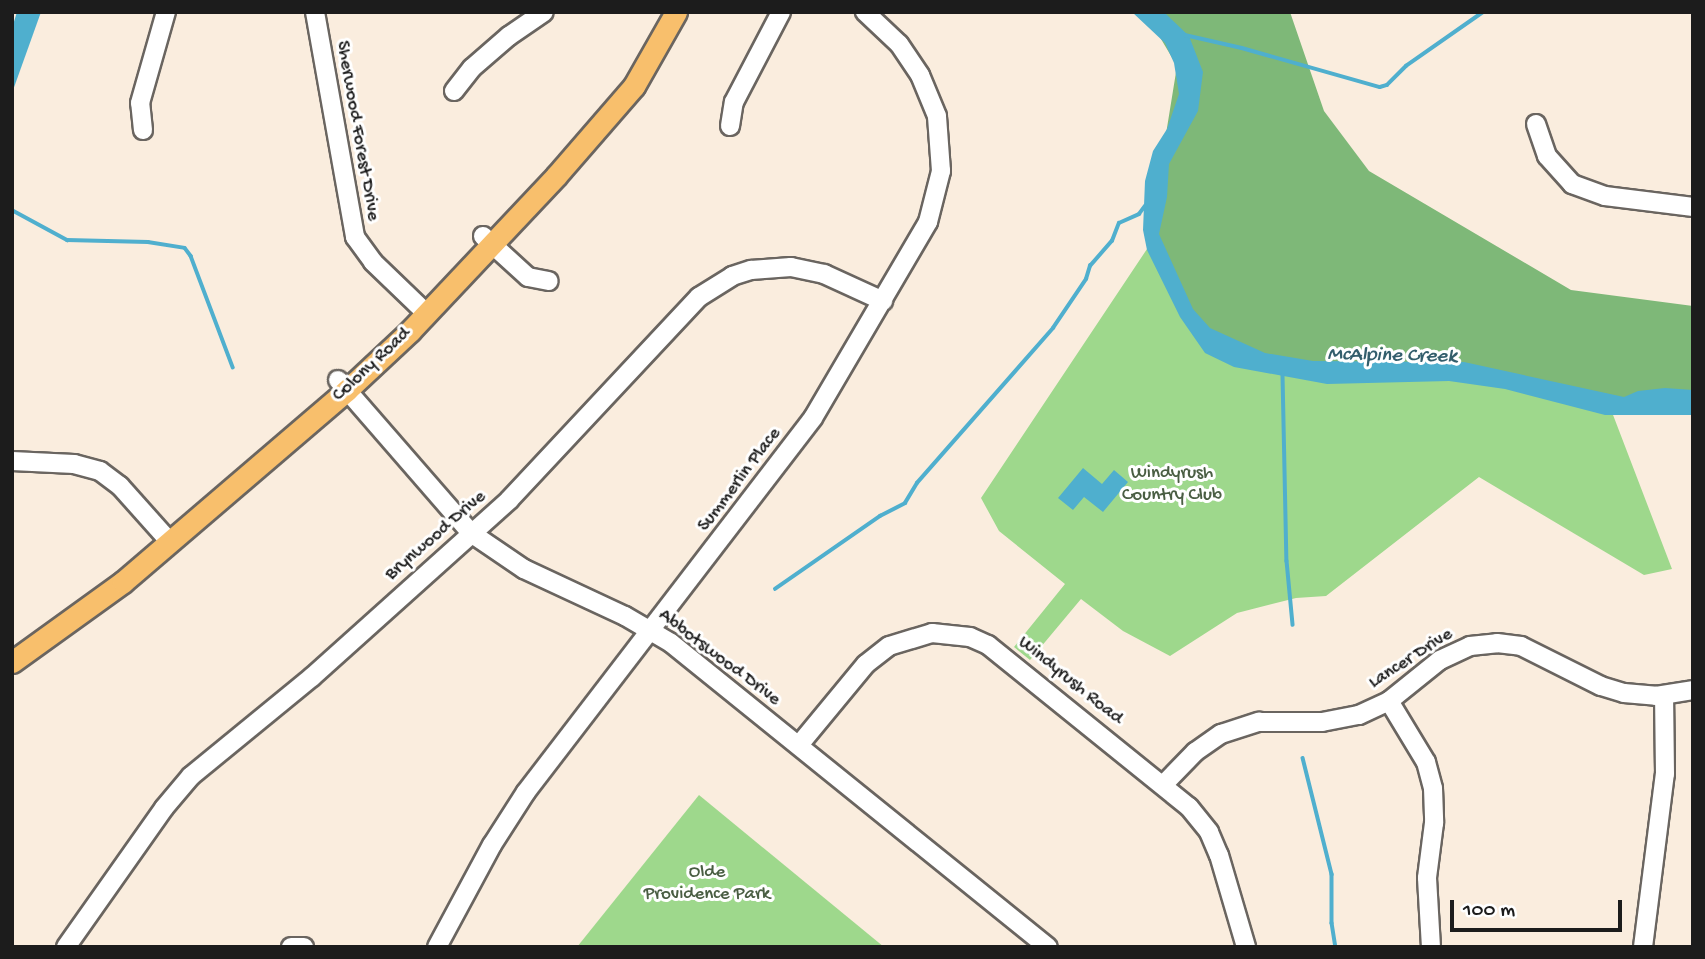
<!DOCTYPE html>
<html>
<head>
<meta charset="utf-8">
<style>
	body { margin:0 }
	#map { position:relative; width:1705px; height:959px; overflow:hidden; background:#faedde; font-family:"Gochi Hand",sans-serif }
	div>[style] { position:absolute }
	[style*='--x'] { left:calc(var(--x)*1px); top:calc(var(--y)*1px); width:calc(var(--w)*1px); rotate:calc(var(--a)*1deg) }
	.green>* { inset:0; background:#9ed88c }
	.forest>* { inset:0; background:#7eb878 }
	.water>* { inset:0; background:#4fafce }
	.stream>* { height:3.5px; margin:-1.75px; padding:0 1.75px; transform-origin:1.75px; border-radius:1.75px; background:#4fafce }
	.roads { filter:drop-shadow(2px 0 #6a6560) drop-shadow(-2px 0 #6a6560) drop-shadow(0 2px #6a6560) drop-shadow(0 -2px #6a6560) }
	.minor>* { height:18px; margin:-9px; padding:0 9px; transform-origin:9px; border-radius:9px; background:#fff }
	.major>* { height:21px; margin:-10.5px; padding:0 10.5px; transform-origin:10.5px; border-radius:10.5px; background:#f8bf6c }
	span { translate:-50% -50%; white-space:nowrap; text-align:center; line-height:1.15; -webkit-text-stroke:6px #fff; paint-order:stroke }
	.street-label { font-size:19px; color:#1c1c1c }
	.park-label { font-size:19px; color:#4a5e43 }
	.water-label { font-size:21px; color:#335e6c; font-style:italic }
	.frame { position:absolute; inset:0; border:14px solid #1c1c1c; pointer-events:none }
	.scale { position:absolute; left:1450px; top:900px; width:172px; height:32px; box-sizing:border-box; border:4px solid #1c1c1c; border-top:0; padding-left:9px; font-size:21px; line-height:24px; white-space:nowrap; color:#1c1c1c; -webkit-text-stroke:5px #fff; paint-order:stroke }
</style>
</head>
<body>
<div id="map">
	<div class="green">
		<div style="clip-path:polygon(1155px 237px,1447px 374px,1610px 407px,1672px 569px,1644px 575px,1479px 477px,1326px 596px,1296px 598px,1237px 613px,1170px 656px,1123px 631px,1081px 599px,1030px 660px,1014px 647px,1065px 584px,999px 531px,981px 498px)"></div>
		<div style="clip-path:polygon(699px 795px,884px 947px,577px 947px)"></div>
	</div>
	<div class="forest">
		<div style="clip-path:polygon(1145px 12px,1290px 12px,1324px 111px,1369px 171px,1571px 290px,1693px 306px,1693px 404px,1610px 407px,1447px 374px,1377px 378px,1210px 343px,1162px 270px,1154px 208px,1177px 66px)"></div>
	</div>
	<div class="water">
		<div style="clip-path:polygon(17px 12px,41px 12px,12px 93px,12px 28px)"></div>
		<div style="clip-path:polygon(1132px 12px,1164px 12px,1168px 16px,1189px 36px,1203px 72px,1198px 111px,1169px 164px,1167px 197px,1159px 234px,1193px 309px,1210px 328px,1265px 353px,1313px 361px,1464px 362px,1624px 397px,1638px 391px,1665px 388px,1693px 390px,1693px 415px,1605px 415px,1505px 389px,1449px 381px,1327px 384px,1234px 367px,1205px 353px,1180px 317px,1147px 250px,1143px 230px,1145px 181px,1153px 151px,1167px 129px,1179px 94px,1174px 63px,1165px 43px)"></div>
		<div style="clip-path:polygon(1083px 468px,1102px 484px,1114px 470px,1128px 482px,1103px 512px,1084px 497px,1073px 510px,1058px 498px)"></div>
	</div>
	<div class="stream">
		<div style="--x:1185;--y:35;--w:58;--a:12.8"></div>
		<div style="--x:1242;--y:48;--w:143;--a:15.8"></div>
		<div style="--x:1380;--y:87;--w:7;--a:-16"></div>
		<div style="--x:1387;--y:85;--w:27;--a:-45"></div>
		<div style="--x:1406;--y:66;--w:94;--a:-35"></div>
		<div style="--x:12;--y:210;--w:63;--a:28.6"></div>
		<div style="--x:67;--y:240;--w:81;--a:1.4"></div>
		<div style="--x:148;--y:242;--w:37;--a:9"></div>
		<div style="--x:185;--y:248;--w:10;--a:53"></div>
		<div style="--x:191;--y:256;--w:119;--a:69.3"></div>
		<div style="--x:1283;--y:375;--w:186;--a:88.8"></div>
		<div style="--x:1287;--y:561;--w:64;--a:84.6"></div>
		<div style="--x:775;--y:589;--w:128;--a:-34.8"></div>
		<div style="--x:880;--y:516;--w:28;--a:-27"></div>
		<div style="--x:905;--y:503;--w:23;--a:-59"></div>
		<div style="--x:917;--y:483;--w:206;--a:-48.7"></div>
		<div style="--x:1053;--y:328;--w:59;--a:-56"></div>
		<div style="--x:1086;--y:279;--w:14;--a:-73"></div>
		<div style="--x:1090;--y:266;--w:33;--a:-49"></div>
		<div style="--x:1112;--y:241;--w:19;--a:-69"></div>
		<div style="--x:1119;--y:223;--w:22;--a:-24"></div>
		<div style="--x:1139;--y:214;--w:10;--a:-53"></div>
		<div style="--x:1303;--y:758;--w:120;--a:76"></div>
		<div style="--x:1332;--y:874;--w:49;--a:90"></div>
		<div style="--x:1332;--y:923;--w:24;--a:81"></div>
	</div>
	<div class="roads">
		<div class="minor">
			<div style="--x:315;--y:12;--w:229;--a:79.9"></div>
			<div style="--x:355;--y:237;--w:31;--a:54"></div>
			<div style="--x:373;--y:262;--w:74;--a:43.9"></div>
			<div style="--x:454;--y:91;--w:29;--a:-52"></div>
			<div style="--x:472;--y:68;--w:49;--a:-40.9"></div>
			<div style="--x:509;--y:36;--w:42;--a:-34.4"></div>
			<div style="--x:1536;--y:124;--w:34;--a:71"></div>
			<div style="--x:1547;--y:156;--w:38;--a:48"></div>
			<div style="--x:1572;--y:184;--w:35;--a:20"></div>
			<div style="--x:1605;--y:196;--w:89;--a:7.1"></div>
			<div style="--x:730;--y:126;--w:24;--a:-81"></div>
			<div style="--x:734;--y:102;--w:102;--a:-62.4"></div>
			<div style="--x:143;--y:130;--w:27;--a:-96"></div>
			<div style="--x:140;--y:103;--w:95;--a:-74.1"></div>
			<div style="--x:483;--y:236;--w:61;--a:42.3"></div>
			<div style="--x:528;--y:277;--w:21;--a:11"></div>
			<div style="--x:338;--y:380;--w:203;--a:49"></div>
			<div style="--x:471;--y:533;--w:64;--a:34.2"></div>
			<div style="--x:524;--y:569;--w:111;--a:25"></div>
			<div style="--x:625;--y:616;--w:53;--a:30.4"></div>
			<div style="--x:671;--y:643;--w:484;--a:38.9"></div>
			<div style="--x:12;--y:461;--w:62;--a:2.8"></div>
			<div style="--x:74;--y:464;--w:27;--a:15"></div>
			<div style="--x:100;--y:471;--w:25;--a:37"></div>
			<div style="--x:120;--y:486;--w:75;--a:48.2"></div>
			<div style="--x:1389;--y:701;--w:71;--a:58.8"></div>
			<div style="--x:1426;--y:762;--w:27;--a:75"></div>
			<div style="--x:1433;--y:788;--w:35;--a:88"></div>
			<div style="--x:1434;--y:823;--w:55;--a:97.3"></div>
			<div style="--x:1427;--y:878;--w:69;--a:86.7"></div>
			<div style="--x:799;--y:745;--w:105;--a:-50.4"></div>
			<div style="--x:866;--y:664;--w:29;--a:-38"></div>
			<div style="--x:889;--y:646;--w:45;--a:-16.8"></div>
			<div style="--x:932;--y:633;--w:38;--a:6"></div>
			<div style="--x:970;--y:637;--w:20;--a:24"></div>
			<div style="--x:988;--y:645;--w:258;--a:38.9"></div>
			<div style="--x:1189;--y:807;--w:32;--a:51"></div>
			<div style="--x:1209;--y:832;--w:25;--a:67"></div>
			<div style="--x:1219;--y:855;--w:96;--a:73.6"></div>
			<div style="--x:1164;--y:784;--w:45;--a:-45.9"></div>
			<div style="--x:1195;--y:752;--w:32;--a:-35"></div>
			<div style="--x:1221;--y:734;--w:40;--a:-18"></div>
			<div style="--x:1259;--y:722;--w:63;--a:0"></div>
			<div style="--x:1322;--y:722;--w:38;--a:-11"></div>
			<div style="--x:1359;--y:715;--w:33;--a:-25"></div>
			<div style="--x:1389;--y:701;--w:65;--a:-38.8"></div>
			<div style="--x:1440;--y:660;--w:33;--a:-25"></div>
			<div style="--x:1470;--y:646;--w:27;--a:-6"></div>
			<div style="--x:1497;--y:643;--w:24;--a:7"></div>
			<div style="--x:1521;--y:646;--w:89;--a:26.6"></div>
			<div style="--x:1601;--y:686;--w:24;--a:17"></div>
			<div style="--x:1624;--y:693;--w:32;--a:5"></div>
			<div style="--x:1656;--y:696;--w:37;--a:-9"></div>
			<div style="--x:66;--y:947;--w:170;--a:-54.8"></div>
			<div style="--x:164;--y:808;--w:42;--a:-49.8"></div>
			<div style="--x:191;--y:776;--w:156;--a:-39.3"></div>
			<div style="--x:312;--y:677;--w:265;--a:-41.9"></div>
			<div style="--x:509;--y:500;--w:278;--a:-46.9"></div>
			<div style="--x:699;--y:297;--w:39;--a:-32"></div>
			<div style="--x:732;--y:276;--w:20;--a:-18"></div>
			<div style="--x:751;--y:270;--w:40;--a:-4.3"></div>
			<div style="--x:791;--y:267;--w:34;--a:12"></div>
			<div style="--x:824;--y:274;--w:65;--a:24.6"></div>
			<div style="--x:291;--y:947;--w:13;--a:0"></div>
			<div style="--x:437;--y:947;--w:116;--a:-61.7"></div>
			<div style="--x:492;--y:845;--w:63;--a:-57.3"></div>
			<div style="--x:526;--y:792;--w:471;--a:-52.5"></div>
			<div style="--x:813;--y:418;--w:227;--a:-59.6"></div>
			<div style="--x:928;--y:222;--w:53;--a:-75.7"></div>
			<div style="--x:941;--y:171;--w:55;--a:-94.2"></div>
			<div style="--x:937;--y:116;--w:44;--a:-112.5"></div>
			<div style="--x:920;--y:75;--w:37;--a:-124"></div>
			<div style="--x:899;--y:44;--w:47;--a:-136.7"></div>
			<div style="--x:1643;--y:947;--w:174;--a:-82.8"></div>
			<div style="--x:1665;--y:774;--w:78;--a:-90.7"></div>
		</div>
		<div class="major">
			<div style="--x:12;--y:662;--w:137;--a:-35.8"></div>
			<div style="--x:123;--y:582;--w:295;--a:-40.6"></div>
			<div style="--x:347;--y:390;--w:86;--a:-43.1"></div>
			<div style="--x:410;--y:331;--w:213;--a:-46.7"></div>
			<div style="--x:556;--y:176;--w:119;--a:-49.1"></div>
			<div style="--x:634;--y:86;--w:85;--a:-60.4"></div>
		</div>
	</div>
	<div class="street-label">
		<span style="left:357px;top:131px;rotate:80deg">Sherwood Forest Drive</span>
		<span style="left:372px;top:365px;rotate:-43deg">Colony Road</span>
		<span style="left:740px;top:480px;rotate:-53deg">Summerlin Place</span>
		<span style="left:436px;top:536px;rotate:-41deg">Brynwood Drive</span>
		<span style="left:719px;top:658px;rotate:37deg">Abbotswood Drive</span>
		<span style="left:1411px;top:659px;rotate:-33deg">Lancer Drive</span>
		<span style="left:1070px;top:681px;rotate:39deg">Windyrush Road</span>
	</div>
	<div class="park-label">
		<span style="left:1172px;top:485px">Windyrush<br>Country Club</span>
		<span style="left:707px;top:884px">Olde<br>Providence Park</span>
	</div>
	<div class="water-label">
		<span style="left:1392px;top:357px;rotate:1deg">McAlpine Creek</span>
	</div>
	<div class="frame"></div>
	<div class="scale">100 m</div>
</div>
</body>
</html>
